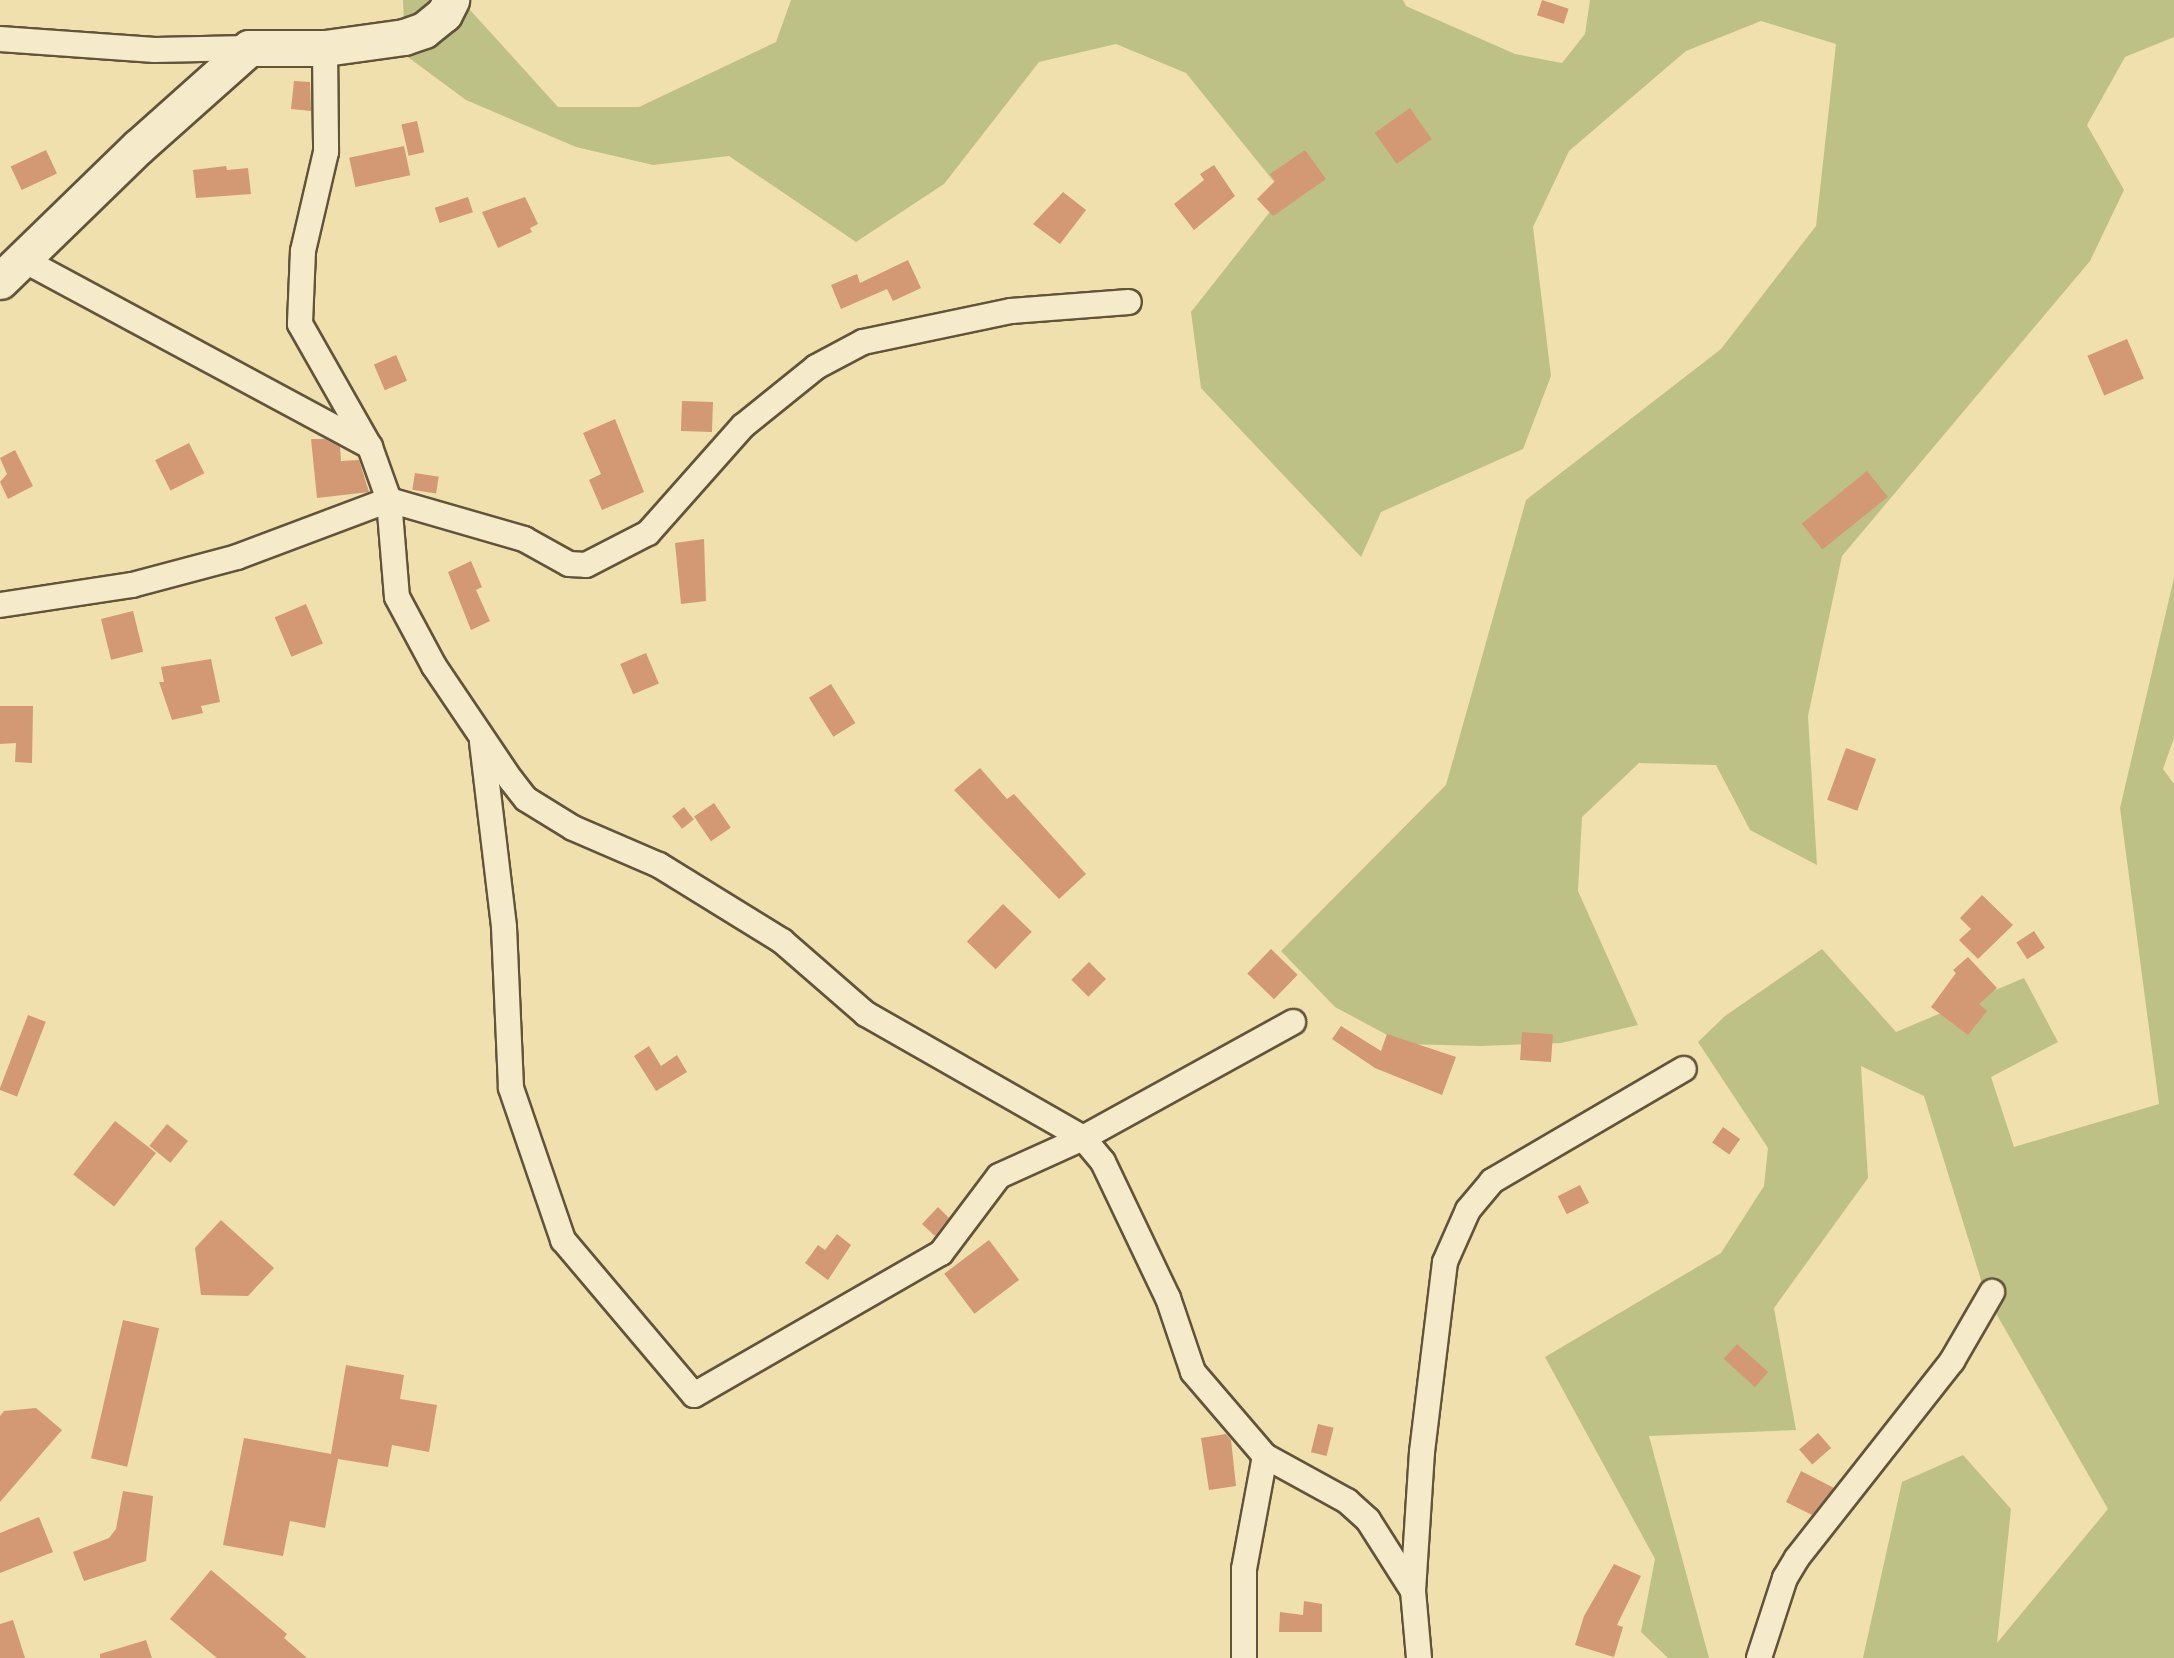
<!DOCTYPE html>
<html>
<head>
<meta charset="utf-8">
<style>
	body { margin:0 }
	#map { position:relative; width:2174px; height:1658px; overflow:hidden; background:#efe0ad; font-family:"Gentium Book Plus",serif }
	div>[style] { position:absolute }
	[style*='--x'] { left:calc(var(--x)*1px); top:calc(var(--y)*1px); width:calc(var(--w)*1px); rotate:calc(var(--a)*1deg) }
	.green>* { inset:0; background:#bec186 }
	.building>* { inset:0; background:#d39874; transform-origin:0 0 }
	.roads { filter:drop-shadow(2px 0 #62543a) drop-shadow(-2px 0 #62543a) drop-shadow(0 2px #62543a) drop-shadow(0 -2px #62543a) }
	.street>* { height:24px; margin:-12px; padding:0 12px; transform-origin:12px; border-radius:12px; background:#f5ebca }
	.secondary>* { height:35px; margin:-17.5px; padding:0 17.5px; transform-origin:17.5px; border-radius:17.5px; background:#f5ebca }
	span { translate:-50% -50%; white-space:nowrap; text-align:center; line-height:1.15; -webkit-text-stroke:5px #f5ebca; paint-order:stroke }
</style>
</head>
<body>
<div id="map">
	<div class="green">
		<div style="clip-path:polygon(403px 0,461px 0,558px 107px,639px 107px,776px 42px,791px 0,1403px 0,1406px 6px,1515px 54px,1562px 63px,1585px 34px,1590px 0,2174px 0,2174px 37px,2125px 57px,2087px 125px,2124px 190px,2090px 261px,1842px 556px,1808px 716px,1817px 865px,1750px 830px,1716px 765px,1639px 763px,1582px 817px,1578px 891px,1638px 1025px,1561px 1043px,1481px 1046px,1404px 1044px,1335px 1007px,1281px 951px,1446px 785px,1526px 500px,1721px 349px,1816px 226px,1836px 44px,1761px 21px,1686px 51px,1569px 151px,1533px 227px,1551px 376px,1523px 449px,1381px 512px,1361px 557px,1201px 388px,1191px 312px,1284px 194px,1186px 73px,1116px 44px,1039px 62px,944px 184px,856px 242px,729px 156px,653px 165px,576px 147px,466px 100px,405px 55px)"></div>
		<div style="clip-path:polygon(2174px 578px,2174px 738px,2163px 769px,2174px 784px,2174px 1658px,1863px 1658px,1902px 1482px,1963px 1455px,2011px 1509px,1997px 1643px,2108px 1509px,1986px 1296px,1924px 1096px,1861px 1066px,1868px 1178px,1774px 1308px,1796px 1430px,1649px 1436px,1709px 1658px,1668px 1658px,1641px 1632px,1655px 1559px,1545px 1357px,1721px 1253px,1764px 1186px,1768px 1148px,1698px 1042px,1725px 1016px,1822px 949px,1896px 1032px,2024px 978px,2058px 1042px,1991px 1077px,2014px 1147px,2159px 1104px,2120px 808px)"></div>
	</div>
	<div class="building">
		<div style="left:1542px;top:0;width:28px;height:16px;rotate:18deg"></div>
		<div style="clip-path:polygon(294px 81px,310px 82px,311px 111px,291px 109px)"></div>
		<div style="left:1410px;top:108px;width:38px;height:43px;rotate:55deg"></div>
		<div style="left:417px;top:121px;width:32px;height:16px;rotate:77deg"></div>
		<div style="left:404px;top:146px;width:30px;height:56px;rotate:78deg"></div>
		<div style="left:46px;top:150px;width:26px;height:39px;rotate:65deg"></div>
		<div style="clip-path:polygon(1305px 150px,1326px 179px,1273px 216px,1257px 199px,1275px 181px,1270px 174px)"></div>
		<div style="clip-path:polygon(1214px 165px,1235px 196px,1194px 230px,1174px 204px,1204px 180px,1200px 174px)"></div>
		<div style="clip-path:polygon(226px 166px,227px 170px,248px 168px,251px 194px,196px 198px,193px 170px)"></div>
		<div style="clip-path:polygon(1063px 192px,1086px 210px,1060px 244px,1033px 224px)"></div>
		<div style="left:468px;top:197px;width:16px;height:35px;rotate:72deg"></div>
		<div style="clip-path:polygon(525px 197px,538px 224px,530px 228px,532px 232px,498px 248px,482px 212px)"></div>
		<div style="clip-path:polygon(908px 260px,921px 288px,893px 301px,887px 289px,841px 309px,831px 285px,857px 274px,860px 283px)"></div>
		<div style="left:2127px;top:339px;width:43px;height:43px;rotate:67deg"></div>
		<div style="left:396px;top:355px;width:28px;height:24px;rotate:67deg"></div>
		<div style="left:682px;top:401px;width:31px;height:30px;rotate:2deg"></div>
		<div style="clip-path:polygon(615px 419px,644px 492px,602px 510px,589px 480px,601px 474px,583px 433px)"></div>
		<div style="clip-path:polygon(311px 439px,325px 439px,340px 447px,341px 461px,359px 460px,369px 492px,317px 498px)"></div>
		<div style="left:189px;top:443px;width:34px;height:38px;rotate:63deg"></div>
		<div style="clip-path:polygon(15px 450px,33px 486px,8px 499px,0 482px,7px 474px,0 458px)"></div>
		<div style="left:1867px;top:471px;width:33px;height:84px;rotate:51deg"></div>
		<div style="left:415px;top:473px;width:24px;height:17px;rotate:9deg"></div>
		<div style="clip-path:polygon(704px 539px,706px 601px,681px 604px,675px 543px)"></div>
		<div style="clip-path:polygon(471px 561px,482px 587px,476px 590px,490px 621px,471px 630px,448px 572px)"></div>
		<div style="left:306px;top:604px;width:43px;height:34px;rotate:67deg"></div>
		<div style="left:133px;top:611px;width:42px;height:33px;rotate:76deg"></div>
		<div style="left:646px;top:653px;width:33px;height:28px;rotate:67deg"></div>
		<div style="clip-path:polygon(211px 659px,220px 702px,201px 706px,203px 713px,172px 720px,159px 682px,164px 682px,161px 667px)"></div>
		<div style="left:831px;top:684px;width:46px;height:26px;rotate:58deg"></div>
		<div style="clip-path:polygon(0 706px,33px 706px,32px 763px,15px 762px,16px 743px,0 744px)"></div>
		<div style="left:1846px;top:748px;width:32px;height:55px;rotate:20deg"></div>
		<div style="clip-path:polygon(980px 768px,1007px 799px,1014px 794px,1086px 874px,1059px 899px,954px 790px)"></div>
		<div style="left:714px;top:803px;width:30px;height:24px;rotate:56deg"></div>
		<div style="left:684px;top:807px;width:16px;height:15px;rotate:52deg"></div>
		<div style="clip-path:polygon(1982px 895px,2013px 925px,1978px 959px,1959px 940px,1971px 929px,1960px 918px)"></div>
		<div style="left:1003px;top:904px;width:40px;height:52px;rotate:44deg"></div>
		<div style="left:2034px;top:931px;width:20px;height:21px;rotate:57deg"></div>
		<div style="left:1271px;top:949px;width:37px;height:34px;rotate:44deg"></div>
		<div style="clip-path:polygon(1968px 957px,1997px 988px,1979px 1004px,1987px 1011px,1968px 1035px,1931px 1007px,1956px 973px,1953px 970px)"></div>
		<div style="left:1089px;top:962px;width:24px;height:25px;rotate:45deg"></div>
		<div style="left:28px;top:1015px;width:19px;height:80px;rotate:21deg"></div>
		<div style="clip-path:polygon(1341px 1026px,1381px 1051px,1387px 1034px,1456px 1057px,1442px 1095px,1375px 1068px,1332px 1039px)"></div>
		<div style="left:1522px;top:1032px;width:31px;height:28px;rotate:4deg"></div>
		<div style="clip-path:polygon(649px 1046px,661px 1066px,677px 1055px,687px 1072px,656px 1091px,634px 1056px)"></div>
		<div style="left:115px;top:1121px;width:52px;height:68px;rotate:38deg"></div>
		<div style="left:167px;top:1124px;width:27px;height:28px;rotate:39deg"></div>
		<div style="left:1723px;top:1127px;width:21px;height:19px;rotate:35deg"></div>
		<div style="left:1580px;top:1185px;width:20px;height:25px;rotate:63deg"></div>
		<div style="clip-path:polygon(938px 1207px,949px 1218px,935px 1236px,922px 1224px)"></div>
		<div style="clip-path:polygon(221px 1220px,274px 1268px,248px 1296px,201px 1295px,195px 1248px)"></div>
		<div style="clip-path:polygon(837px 1234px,851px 1245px,828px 1280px,805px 1263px,818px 1245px,825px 1250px)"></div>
		<div style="left:989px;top:1240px;width:50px;height:56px;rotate:53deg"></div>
		<div style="left:123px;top:1320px;width:37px;height:142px;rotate:13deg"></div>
		<div style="left:1737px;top:1344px;width:42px;height:20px;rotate:42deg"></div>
		<div style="clip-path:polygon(346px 1365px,404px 1375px,400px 1399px,437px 1405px,429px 1452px,392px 1445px,388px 1467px,338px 1459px,325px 1528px,290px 1521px,283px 1556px,223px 1545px,244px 1438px,331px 1454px)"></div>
		<div style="clip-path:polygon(36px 1408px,62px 1430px,0 1502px,0 1416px,4px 1411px)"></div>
		<div style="left:1318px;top:1424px;width:16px;height:29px;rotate:14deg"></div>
		<div style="left:1818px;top:1433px;width:20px;height:25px;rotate:49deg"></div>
		<div style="clip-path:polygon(1226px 1434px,1231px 1440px,1236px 1486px,1209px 1490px,1201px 1438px)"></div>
		<div style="clip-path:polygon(1801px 1471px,1834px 1488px,1812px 1515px,1786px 1502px)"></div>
		<div style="clip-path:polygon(123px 1491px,153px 1496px,146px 1561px,84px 1581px,73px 1552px,109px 1538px,116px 1529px)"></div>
		<div style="clip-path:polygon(39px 1517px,53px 1552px,0 1573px,0 1533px)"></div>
		<div style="clip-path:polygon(1614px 1564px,1641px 1576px,1617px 1625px,1623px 1627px,1614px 1657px,1575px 1645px,1584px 1616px)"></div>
		<div style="clip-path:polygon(211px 1570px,287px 1634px,284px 1638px,307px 1658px,217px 1658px,170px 1619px)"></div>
		<div style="clip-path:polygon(1304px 1601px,1322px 1604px,1322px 1632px,1279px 1632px,1280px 1612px,1303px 1615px)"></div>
		<div style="clip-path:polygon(13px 1620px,25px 1658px,0 1658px,0 1624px)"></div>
		<div style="clip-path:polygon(146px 1640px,152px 1658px,100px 1658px,100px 1654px)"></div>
	</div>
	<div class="roads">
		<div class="street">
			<div style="--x:0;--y:39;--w:155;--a:4.1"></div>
			<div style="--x:155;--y:50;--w:94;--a:-1.2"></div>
			<div style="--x:325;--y:48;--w:104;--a:89.4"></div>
			<div style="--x:326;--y:152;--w:102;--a:103.1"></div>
			<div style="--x:303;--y:251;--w:73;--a:92.4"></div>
			<div style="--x:300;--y:324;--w:142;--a:60.4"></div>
			<div style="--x:370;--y:447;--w:56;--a:70.3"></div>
			<div style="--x:389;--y:500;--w:97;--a:85.3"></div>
			<div style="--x:397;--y:597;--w:78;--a:61.8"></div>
			<div style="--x:434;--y:666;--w:138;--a:56"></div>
			<div style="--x:511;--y:780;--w:24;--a:52"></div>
			<div style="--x:526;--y:799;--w:55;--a:31.7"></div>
			<div style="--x:573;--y:828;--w:94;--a:23.3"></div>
			<div style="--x:659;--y:865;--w:145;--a:31.7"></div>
			<div style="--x:782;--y:941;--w:111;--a:41"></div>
			<div style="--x:866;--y:1014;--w:250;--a:29.7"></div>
			<div style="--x:1083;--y:1138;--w:31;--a:50"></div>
			<div style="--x:1103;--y:1162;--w:151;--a:64.5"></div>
			<div style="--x:1168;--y:1298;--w:78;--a:71.3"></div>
			<div style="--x:1193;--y:1372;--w:111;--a:49.4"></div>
			<div style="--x:1265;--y:1456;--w:94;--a:28.8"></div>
			<div style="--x:1347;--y:1501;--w:28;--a:42"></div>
			<div style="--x:1368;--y:1520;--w:84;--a:57.6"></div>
			<div style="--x:22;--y:259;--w:395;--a:28.3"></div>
			<div style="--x:0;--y:605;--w:134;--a:-8.6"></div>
			<div style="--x:132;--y:585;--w:109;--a:-14.9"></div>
			<div style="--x:237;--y:557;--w:162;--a:-20.6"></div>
			<div style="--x:389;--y:500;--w:141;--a:16.1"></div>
			<div style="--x:524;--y:539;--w:51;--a:29.1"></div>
			<div style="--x:569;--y:564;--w:17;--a:3"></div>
			<div style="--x:586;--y:565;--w:70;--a:-27.3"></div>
			<div style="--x:648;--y:533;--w:143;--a:-48.4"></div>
			<div style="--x:743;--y:426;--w:94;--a:-38.9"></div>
			<div style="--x:816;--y:367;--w:53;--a:-28"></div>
			<div style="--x:863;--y:342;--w:151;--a:-11.8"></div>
			<div style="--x:1011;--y:311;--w:118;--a:-4.4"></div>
			<div style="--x:482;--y:742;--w:186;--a:83.2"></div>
			<div style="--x:504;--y:927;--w:161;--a:87.5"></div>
			<div style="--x:511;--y:1088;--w:161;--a:71.1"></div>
			<div style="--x:563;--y:1240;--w:203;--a:49.8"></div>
			<div style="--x:694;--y:1395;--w:285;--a:-29.9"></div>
			<div style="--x:941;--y:1253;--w:96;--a:-53"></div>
			<div style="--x:999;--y:1176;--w:92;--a:-24.3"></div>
			<div style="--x:1083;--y:1138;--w:240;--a:-28.9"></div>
			<div style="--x:1244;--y:1658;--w:89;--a:-90"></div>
			<div style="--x:1244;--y:1569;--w:115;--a:-79.5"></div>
			<div style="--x:1419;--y:1658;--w:67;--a:-95.1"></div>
			<div style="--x:1413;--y:1591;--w:139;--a:-86.3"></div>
			<div style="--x:1422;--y:1452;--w:191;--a:-83.1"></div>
			<div style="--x:1445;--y:1262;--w:57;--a:-66.1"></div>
			<div style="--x:1468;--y:1210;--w:38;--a:-50"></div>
			<div style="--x:1492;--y:1181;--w:222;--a:-30.3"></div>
			<div style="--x:1759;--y:1658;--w:84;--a:-72"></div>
			<div style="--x:1785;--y:1578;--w:23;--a:-59"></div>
			<div style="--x:1797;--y:1558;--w:251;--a:-51.8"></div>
			<div style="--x:1952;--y:1361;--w:80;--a:-59.9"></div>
		</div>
		<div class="secondary">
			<div style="--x:0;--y:281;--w:192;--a:-44.2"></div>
			<div style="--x:138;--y:147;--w:149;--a:-41.7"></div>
			<div style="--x:249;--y:48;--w:76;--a:0"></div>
			<div style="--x:325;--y:48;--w:80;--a:-7.9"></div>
			<div style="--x:404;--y:37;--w:21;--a:-19"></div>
			<div style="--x:424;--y:30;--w:26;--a:-39"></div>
			<div style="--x:444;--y:14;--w:16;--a:-63"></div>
		</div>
	</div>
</div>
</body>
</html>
